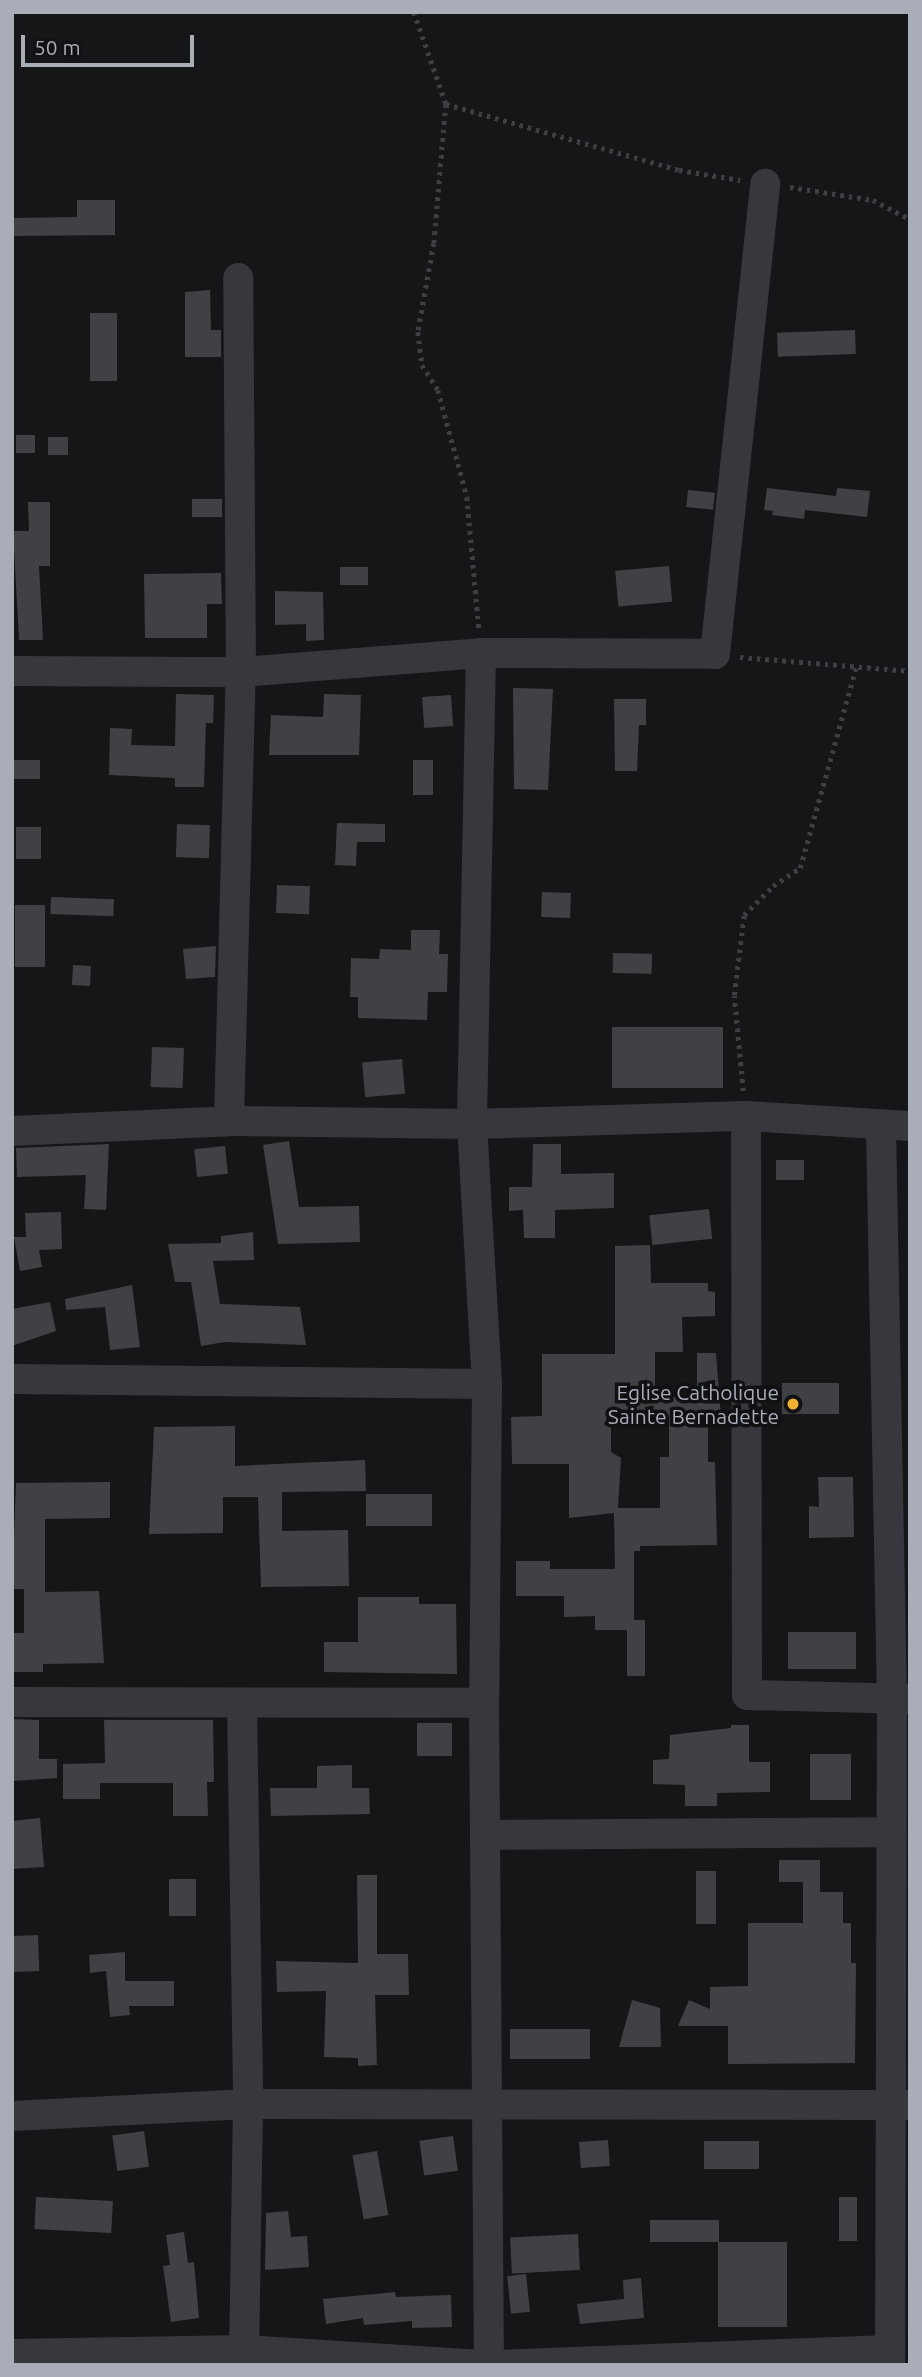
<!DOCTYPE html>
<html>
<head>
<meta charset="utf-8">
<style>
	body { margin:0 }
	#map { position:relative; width:922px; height:2377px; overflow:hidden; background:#161618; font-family:Ubuntu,sans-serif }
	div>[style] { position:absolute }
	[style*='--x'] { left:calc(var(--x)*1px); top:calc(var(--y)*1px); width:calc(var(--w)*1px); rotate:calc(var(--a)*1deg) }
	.building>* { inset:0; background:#404145; transform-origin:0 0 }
	.path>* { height:4.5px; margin-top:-2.25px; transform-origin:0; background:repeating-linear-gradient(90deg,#3d3f44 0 3.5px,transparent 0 8.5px) }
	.minor>* { height:30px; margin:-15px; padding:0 15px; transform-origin:15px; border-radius:15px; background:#37383d }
	.dots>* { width:19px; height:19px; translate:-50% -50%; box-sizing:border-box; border:4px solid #111113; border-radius:50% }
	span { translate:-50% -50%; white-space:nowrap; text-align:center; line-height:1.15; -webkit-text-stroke:7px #111113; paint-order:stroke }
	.poi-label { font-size:21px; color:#a8adb8 }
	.right { translate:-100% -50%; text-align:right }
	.frame { position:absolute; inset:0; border:14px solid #a8adb8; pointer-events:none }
	.scale { position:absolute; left:21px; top:35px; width:173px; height:32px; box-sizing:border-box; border:4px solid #a8adb8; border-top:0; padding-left:9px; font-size:21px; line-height:24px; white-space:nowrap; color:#a8adb8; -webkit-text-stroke:5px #111113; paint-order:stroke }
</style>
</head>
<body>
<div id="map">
	<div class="building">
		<div style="clip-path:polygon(77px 200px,115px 200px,115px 235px,12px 236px,12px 218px,77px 217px)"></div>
		<div style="clip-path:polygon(210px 290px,211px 330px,221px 330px,221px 357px,185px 357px,185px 292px)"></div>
		<div style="left:90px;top:313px;width:27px;height:68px"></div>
		<div style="left:855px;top:330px;width:24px;height:78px;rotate:88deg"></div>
		<div style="left:35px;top:435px;width:18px;height:19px;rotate:90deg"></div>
		<div style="left:48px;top:437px;width:20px;height:18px"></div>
		<div style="clip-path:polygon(767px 488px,836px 496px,837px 488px,870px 491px,867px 517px,805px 510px,804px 519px,772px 515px,773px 511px,764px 510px)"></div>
		<div style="left:688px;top:490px;width:27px;height:17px;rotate:6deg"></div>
		<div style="left:192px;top:499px;width:30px;height:18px"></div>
		<div style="clip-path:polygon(28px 502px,50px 502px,50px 566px,39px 566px,43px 640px,19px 640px,13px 531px,29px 531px)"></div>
		<div style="left:669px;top:566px;width:36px;height:54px;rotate:85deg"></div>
		<div style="left:368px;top:567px;width:18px;height:28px;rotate:90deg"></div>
		<div style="clip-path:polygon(221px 573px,222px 604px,207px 604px,207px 638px,145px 638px,144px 574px)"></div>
		<div style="clip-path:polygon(275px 591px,323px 592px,324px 640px,306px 641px,306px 624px,275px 625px)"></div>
		<div style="clip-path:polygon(513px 688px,553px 689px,548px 790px,514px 789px)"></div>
		<div style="clip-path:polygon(176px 694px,214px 695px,213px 723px,206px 723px,204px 787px,175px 787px,175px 778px,109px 775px,110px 728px,132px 729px,131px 745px,175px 746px)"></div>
		<div style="clip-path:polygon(324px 694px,361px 695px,359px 755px,269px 755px,271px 715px,323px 717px)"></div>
		<div style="left:451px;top:695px;width:31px;height:29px;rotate:86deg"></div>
		<div style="clip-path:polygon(614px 699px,646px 699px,646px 725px,639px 725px,637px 771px,615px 771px)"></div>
		<div style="left:13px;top:760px;width:27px;height:19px"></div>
		<div style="left:413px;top:760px;width:20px;height:35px"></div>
		<div style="clip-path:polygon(337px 823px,385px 824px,385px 842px,357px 842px,356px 866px,335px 865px)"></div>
		<div style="left:177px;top:824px;width:33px;height:33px;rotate:2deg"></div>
		<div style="left:16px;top:827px;width:25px;height:32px"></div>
		<div style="left:277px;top:885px;width:33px;height:28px;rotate:2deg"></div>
		<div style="left:542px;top:892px;width:29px;height:25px;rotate:2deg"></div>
		<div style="left:51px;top:897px;width:63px;height:17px;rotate:2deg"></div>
		<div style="left:15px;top:905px;width:30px;height:62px"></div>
		<div style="clip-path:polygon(411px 930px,440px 930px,439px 954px,448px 954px,447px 992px,428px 992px,427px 1020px,358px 1018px,358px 997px,350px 997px,351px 958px,379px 959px,380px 949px,411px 950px)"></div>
		<div style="clip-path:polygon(216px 946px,215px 977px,186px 979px,183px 949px)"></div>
		<div style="left:613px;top:953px;width:39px;height:20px;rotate:1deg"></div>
		<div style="left:73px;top:965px;width:18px;height:20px;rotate:3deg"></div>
		<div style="left:612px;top:1027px;width:111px;height:61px"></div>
		<div style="left:152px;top:1047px;width:32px;height:40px;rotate:2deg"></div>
		<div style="left:402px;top:1059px;width:35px;height:40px;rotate:85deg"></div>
		<div style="clip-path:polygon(289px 1141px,299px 1207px,359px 1206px,360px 1242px,278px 1244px,263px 1145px)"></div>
		<div style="clip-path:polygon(109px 1144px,106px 1210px,84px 1209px,86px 1175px,17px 1177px,16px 1148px)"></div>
		<div style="clip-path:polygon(533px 1144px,561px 1144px,561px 1174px,614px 1173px,614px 1208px,555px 1210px,555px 1238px,524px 1238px,523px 1210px,509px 1211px,509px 1187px,532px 1187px)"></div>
		<div style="left:225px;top:1146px;width:28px;height:31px;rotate:84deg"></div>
		<div style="left:776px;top:1160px;width:28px;height:20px"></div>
		<div style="left:709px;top:1209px;width:30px;height:60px;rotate:84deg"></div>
		<div style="clip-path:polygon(61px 1212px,62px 1249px,39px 1250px,42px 1267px,20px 1271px,14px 1237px,26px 1237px,25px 1213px)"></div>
		<div style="clip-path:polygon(253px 1232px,254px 1260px,213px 1261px,220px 1304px,300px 1307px,306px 1345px,225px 1342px,201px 1346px,191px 1282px,175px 1282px,168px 1244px,221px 1243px,221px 1236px)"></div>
		<div style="clip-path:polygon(evenodd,650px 1245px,651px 1283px,708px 1283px,708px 1291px,715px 1292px,715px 1316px,682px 1317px,683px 1352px,655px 1352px,655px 1397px,697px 1397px,697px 1353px,716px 1353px,721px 1417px,708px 1417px,708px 1462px,715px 1462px,717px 1545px,640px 1546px,640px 1551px,634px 1551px,634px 1620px,645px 1620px,645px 1676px,627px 1676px,627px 1630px,595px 1630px,595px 1616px,564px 1617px,564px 1596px,516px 1596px,516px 1561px,550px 1561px,550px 1569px,615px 1569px,614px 1513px,569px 1518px,569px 1464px,512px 1464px,511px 1417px,542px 1416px,542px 1354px,615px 1354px,615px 1246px,650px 1245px,611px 1418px,669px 1418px,669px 1457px,660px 1457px,660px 1508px,618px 1508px,621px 1458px,611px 1452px,611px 1418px)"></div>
		<div style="clip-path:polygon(132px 1285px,140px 1347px,110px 1350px,105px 1307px,66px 1310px,65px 1299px)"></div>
		<div style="clip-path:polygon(50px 1302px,56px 1331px,12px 1346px,12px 1309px)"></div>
		<div style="left:782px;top:1383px;width:57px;height:31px"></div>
		<div style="clip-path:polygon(235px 1426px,235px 1466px,365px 1460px,366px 1491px,282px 1492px,282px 1531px,348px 1530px,349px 1586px,261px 1587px,258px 1497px,223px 1497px,223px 1533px,149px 1534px,154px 1427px)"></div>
		<div style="clip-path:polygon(818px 1477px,853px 1477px,854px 1537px,809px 1538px,809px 1506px,819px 1507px)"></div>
		<div style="clip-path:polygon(110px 1482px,110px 1518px,45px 1519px,45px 1592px,99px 1591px,104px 1663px,43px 1664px,43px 1672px,12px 1672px,12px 1633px,24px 1633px,24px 1589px,12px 1589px,16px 1483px)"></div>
		<div style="left:366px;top:1494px;width:66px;height:32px"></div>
		<div style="clip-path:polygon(358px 1597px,419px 1597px,419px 1604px,456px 1604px,457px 1674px,324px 1672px,324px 1642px,358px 1642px)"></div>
		<div style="left:788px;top:1632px;width:68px;height:37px"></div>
		<div style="clip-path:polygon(13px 1719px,39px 1720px,39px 1759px,57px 1759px,57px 1778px,13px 1781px)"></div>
		<div style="clip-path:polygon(104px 1720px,213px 1720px,214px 1782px,207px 1782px,208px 1816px,173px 1816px,173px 1783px,100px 1783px,100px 1799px,63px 1799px,63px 1764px,105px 1763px)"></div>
		<div style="left:452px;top:1723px;width:33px;height:35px;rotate:90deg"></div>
		<div style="clip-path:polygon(731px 1725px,749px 1725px,749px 1762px,770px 1762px,770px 1792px,717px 1793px,717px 1806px,685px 1806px,685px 1785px,653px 1784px,653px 1760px,669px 1759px,670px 1735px,731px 1728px)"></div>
		<div style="left:810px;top:1754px;width:41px;height:46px"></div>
		<div style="clip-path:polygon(352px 1765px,352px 1788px,369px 1788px,370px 1814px,271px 1816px,270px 1788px,317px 1788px,317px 1766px)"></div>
		<div style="clip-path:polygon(40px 1818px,44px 1867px,12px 1869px,12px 1821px)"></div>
		<div style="clip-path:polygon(779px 1860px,820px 1860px,820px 1892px,843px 1892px,843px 1923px,851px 1923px,851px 1963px,856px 1963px,855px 2063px,728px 2064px,728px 2026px,678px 2026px,689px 2000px,710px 2009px,710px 1987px,748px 1986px,748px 1923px,803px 1923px,803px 1882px,779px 1882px)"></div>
		<div style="left:696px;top:1871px;width:20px;height:53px"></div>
		<div style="clip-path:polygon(357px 1875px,377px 1875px,377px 1954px,408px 1954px,409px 1995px,375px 1995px,377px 2065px,358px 2066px,358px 2058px,324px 2057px,326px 1991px,277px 1992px,276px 1961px,358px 1963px)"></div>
		<div style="left:169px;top:1879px;width:27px;height:37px"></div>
		<div style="left:38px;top:1935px;width:36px;height:26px;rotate:88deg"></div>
		<div style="clip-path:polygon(125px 1952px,125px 1981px,174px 1981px,174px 2006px,129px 2006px,130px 2015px,110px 2017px,106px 1971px,90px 1973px,89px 1955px)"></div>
		<div style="clip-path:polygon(632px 2000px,660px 2008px,661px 2047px,619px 2047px)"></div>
		<div style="left:590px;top:2029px;width:30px;height:80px;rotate:90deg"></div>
		<div style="left:144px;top:2131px;width:36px;height:32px;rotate:82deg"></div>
		<div style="left:453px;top:2136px;width:35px;height:34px;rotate:82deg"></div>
		<div style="left:608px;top:2140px;width:26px;height:29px;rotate:86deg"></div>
		<div style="left:759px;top:2141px;width:28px;height:55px;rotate:90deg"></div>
		<div style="left:377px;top:2151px;width:65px;height:25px;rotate:80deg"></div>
		<div style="left:36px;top:2197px;width:77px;height:32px;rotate:3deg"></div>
		<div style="left:839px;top:2197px;width:18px;height:44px"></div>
		<div style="clip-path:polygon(288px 2211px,291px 2237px,307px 2236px,309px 2267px,265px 2270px,266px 2213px)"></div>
		<div style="left:719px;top:2220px;width:22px;height:69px;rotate:90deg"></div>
		<div style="clip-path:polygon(184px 2232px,188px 2263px,194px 2262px,199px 2318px,171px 2322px,163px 2266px,170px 2265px,166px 2235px)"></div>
		<div style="left:578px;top:2234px;width:36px;height:68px;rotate:87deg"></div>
		<div style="left:718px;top:2242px;width:69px;height:85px"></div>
		<div style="left:526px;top:2274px;width:38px;height:19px;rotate:84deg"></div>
		<div style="clip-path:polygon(641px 2278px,644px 2318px,580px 2324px,577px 2304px,624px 2299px,623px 2280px)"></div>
		<div style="clip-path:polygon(395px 2292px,396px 2297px,451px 2295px,452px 2327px,412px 2328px,412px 2321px,364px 2325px,363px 2318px,326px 2324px,323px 2299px)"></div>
	</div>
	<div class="path">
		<div style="--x:414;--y:12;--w:97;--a:70.8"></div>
		<div style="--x:446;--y:104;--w:140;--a:94.9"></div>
		<div style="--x:434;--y:243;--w:90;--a:100.2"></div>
		<div style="--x:418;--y:332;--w:33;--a:83"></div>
		<div style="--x:422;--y:365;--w:30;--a:57"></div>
		<div style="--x:438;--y:390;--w:111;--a:74.8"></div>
		<div style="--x:467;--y:497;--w:132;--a:84.8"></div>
		<div style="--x:446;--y:104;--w:242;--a:15.8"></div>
		<div style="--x:679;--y:170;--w:62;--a:9.3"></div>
		<div style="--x:790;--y:187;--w:84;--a:8.9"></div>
		<div style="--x:873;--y:200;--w:42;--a:27.2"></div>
		<div style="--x:740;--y:657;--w:171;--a:4.7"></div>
		<div style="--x:743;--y:1091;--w:96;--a:-95.4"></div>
		<div style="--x:734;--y:995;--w:81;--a:-82.9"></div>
		<div style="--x:744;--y:915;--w:41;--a:-45"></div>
		<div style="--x:773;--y:886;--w:32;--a:-34"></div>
		<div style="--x:800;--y:868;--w:208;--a:-74.4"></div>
	</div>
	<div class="minor">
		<div style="--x:481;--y:653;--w:471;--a:91.1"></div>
		<div style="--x:472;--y:1124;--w:260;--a:86.7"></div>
		<div style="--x:487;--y:1384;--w:319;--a:90.5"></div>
		<div style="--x:484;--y:1703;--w:662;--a:89.57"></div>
		<div style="--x:12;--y:671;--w:229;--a:0.3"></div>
		<div style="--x:241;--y:672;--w:241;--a:-4.5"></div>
		<div style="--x:481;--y:653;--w:234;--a:0.2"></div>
		<div style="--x:715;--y:654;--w:473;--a:-83.9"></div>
		<div style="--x:746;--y:1116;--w:579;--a:89.9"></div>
		<div style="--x:747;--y:1695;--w:163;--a:1.4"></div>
		<div style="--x:229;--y:1121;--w:449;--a:-88.5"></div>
		<div style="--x:241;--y:672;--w:394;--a:-90.4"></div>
		<div style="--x:881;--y:1127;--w:572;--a:88.9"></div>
		<div style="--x:892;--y:1699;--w:666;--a:90.17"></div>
		<div style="--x:12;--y:1131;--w:217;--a:-2.6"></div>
		<div style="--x:229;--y:1121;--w:243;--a:0.7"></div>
		<div style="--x:472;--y:1124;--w:274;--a:-1.7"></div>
		<div style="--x:746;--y:1116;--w:164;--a:3.5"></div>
		<div style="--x:12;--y:1379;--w:475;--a:0.6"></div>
		<div style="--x:12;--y:1702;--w:472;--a:0.1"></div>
		<div style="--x:242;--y:1706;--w:398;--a:89.1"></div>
		<div style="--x:248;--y:2104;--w:261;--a:90.9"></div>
		<div style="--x:485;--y:1835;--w:406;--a:-0.4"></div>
		<div style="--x:12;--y:2116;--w:236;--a:-2.9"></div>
		<div style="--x:248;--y:2104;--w:661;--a:0.09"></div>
		<div style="--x:12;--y:2354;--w:232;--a:-1"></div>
		<div style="--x:244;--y:2350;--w:241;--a:3.6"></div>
		<div style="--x:496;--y:2365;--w:394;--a:-2.2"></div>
	</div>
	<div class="dots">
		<div style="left:793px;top:1404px;background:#f2b134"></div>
	</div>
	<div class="poi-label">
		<span class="right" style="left:779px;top:1404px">Eglise Catholique<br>Sainte Bernadette</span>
	</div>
	<div class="frame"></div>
	<div class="scale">50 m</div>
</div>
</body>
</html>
